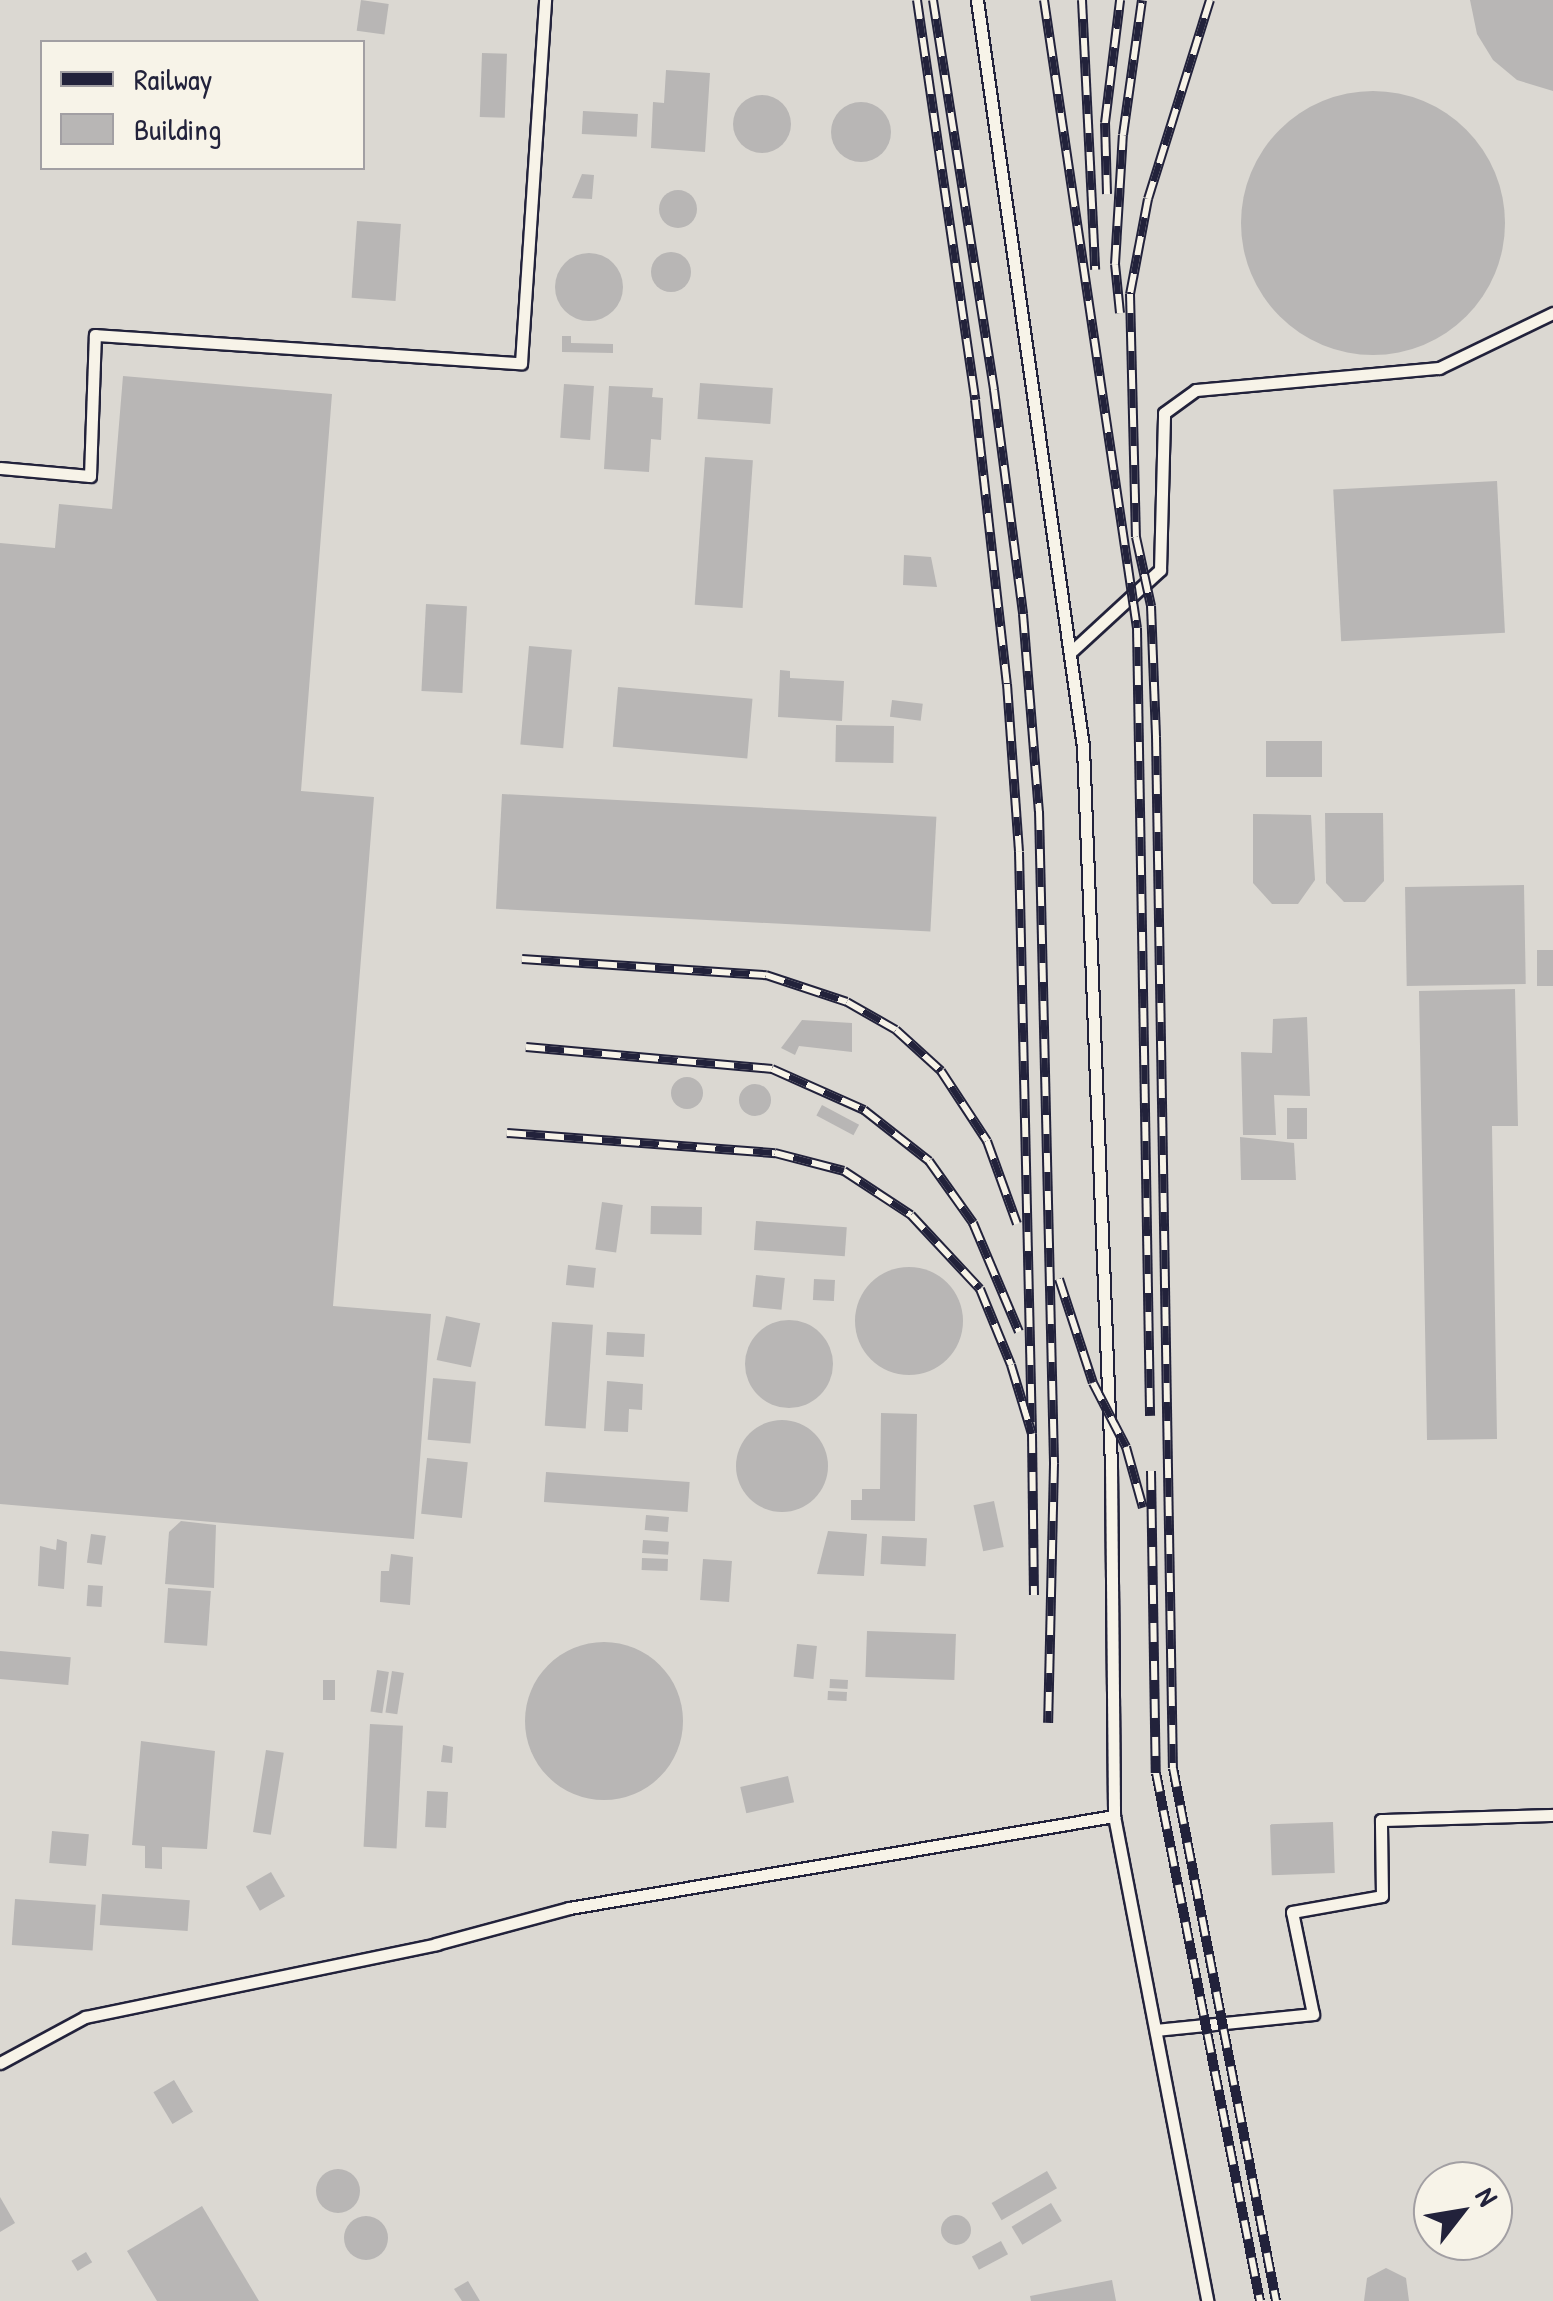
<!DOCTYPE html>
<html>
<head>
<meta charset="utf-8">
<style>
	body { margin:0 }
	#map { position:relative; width:1553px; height:2301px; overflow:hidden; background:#eae6de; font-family:"Patrick Hand",sans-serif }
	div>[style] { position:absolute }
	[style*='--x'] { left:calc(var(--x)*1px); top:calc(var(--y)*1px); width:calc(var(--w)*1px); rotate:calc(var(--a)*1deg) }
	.built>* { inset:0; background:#dbd8d2 }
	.building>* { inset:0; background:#b8b6b5; transform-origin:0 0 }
	.round { border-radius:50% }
	.roads { filter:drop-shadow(2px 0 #22223b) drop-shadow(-2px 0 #22223b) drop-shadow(0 2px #22223b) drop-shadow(0 -2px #22223b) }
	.lane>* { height:11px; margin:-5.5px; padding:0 5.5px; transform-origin:5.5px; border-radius:5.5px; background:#f7f3e8 }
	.rail>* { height:10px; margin-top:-5px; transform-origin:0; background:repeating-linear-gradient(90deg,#f7f3e8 0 19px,#22223b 0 38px); box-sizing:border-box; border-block:2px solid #22223b }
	span { translate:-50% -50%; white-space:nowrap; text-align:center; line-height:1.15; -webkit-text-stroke:8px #f7f3e8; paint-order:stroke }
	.legend { position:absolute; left:40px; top:40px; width:325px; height:130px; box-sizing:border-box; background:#f7f3e8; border:2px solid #a29fa3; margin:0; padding:12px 18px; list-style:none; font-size:30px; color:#22223b }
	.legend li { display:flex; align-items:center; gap:20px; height:50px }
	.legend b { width:50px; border:2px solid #a29fa3 }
	.north { position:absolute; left:1413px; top:2161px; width:100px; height:100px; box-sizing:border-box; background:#f7f3e8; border:2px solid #a29fa3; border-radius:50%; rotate:59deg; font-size:28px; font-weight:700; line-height:40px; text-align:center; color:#22223b }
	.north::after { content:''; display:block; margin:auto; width:35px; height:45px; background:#22223b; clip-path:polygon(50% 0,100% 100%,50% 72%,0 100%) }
</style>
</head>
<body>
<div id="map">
	<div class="built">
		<div style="clip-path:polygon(evenodd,0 0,1553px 0,1553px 2301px,0 2301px,0 0,42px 42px,362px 42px,362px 168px,42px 168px,42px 42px,0 0,1433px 2181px,1493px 2181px,1493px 2241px,1433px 2241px,1433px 2181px)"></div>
	</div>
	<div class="building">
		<div style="left:361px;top:0;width:28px;height:31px;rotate:8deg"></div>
		<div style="clip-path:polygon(1470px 0,1553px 0,1553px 91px,1517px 80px,1493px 60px,1477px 34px)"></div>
		<div style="left:482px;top:53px;width:25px;height:64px;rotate:2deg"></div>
		<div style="clip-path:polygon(666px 70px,710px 73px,705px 152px,651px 148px,653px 102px,664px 103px)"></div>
		<div class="round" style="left:1241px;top:91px;width:264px;height:264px"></div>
		<div class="round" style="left:733px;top:95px;width:58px;height:58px"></div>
		<div class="round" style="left:831px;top:102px;width:60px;height:60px"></div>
		<div style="left:583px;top:111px;width:55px;height:23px;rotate:3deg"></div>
		<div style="clip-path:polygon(582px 174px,594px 175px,592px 199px,572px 198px)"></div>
		<div class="round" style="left:659px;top:190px;width:38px;height:38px"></div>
		<div style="left:357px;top:221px;width:44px;height:77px;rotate:4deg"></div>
		<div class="round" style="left:651px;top:252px;width:40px;height:40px"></div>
		<div class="round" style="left:555px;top:253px;width:68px;height:68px"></div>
		<div style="clip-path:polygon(562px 336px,571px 336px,571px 343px,613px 344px,613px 353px,562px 352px)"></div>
		<div style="clip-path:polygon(123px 376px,332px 394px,301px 791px,374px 797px,333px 1306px,431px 1314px,414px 1539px,0 1504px,0 543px,55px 548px,59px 504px,112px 509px)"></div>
		<div style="left:700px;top:383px;width:73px;height:36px;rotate:4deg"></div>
		<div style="left:564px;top:384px;width:30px;height:54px;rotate:4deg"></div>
		<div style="clip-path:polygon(609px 386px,653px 388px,652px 397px,663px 398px,661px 440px,651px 439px,649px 472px,604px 469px)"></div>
		<div style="left:705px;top:457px;width:48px;height:148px;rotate:4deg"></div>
		<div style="left:1497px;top:481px;width:152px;height:164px;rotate:87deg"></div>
		<div style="clip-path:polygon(904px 555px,931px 557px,937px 587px,903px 585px)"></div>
		<div style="left:426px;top:604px;width:41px;height:87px;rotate:3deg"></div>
		<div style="left:529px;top:646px;width:43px;height:99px;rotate:5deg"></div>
		<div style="clip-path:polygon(780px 670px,790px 671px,790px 678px,844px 681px,842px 721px,778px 717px)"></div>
		<div style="left:618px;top:687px;width:135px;height:60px;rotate:5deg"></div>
		<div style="left:892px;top:700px;width:31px;height:17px;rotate:7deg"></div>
		<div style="left:836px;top:725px;width:58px;height:37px;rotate:1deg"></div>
		<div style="left:1266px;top:741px;width:56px;height:36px"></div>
		<div style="left:502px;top:794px;width:435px;height:115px;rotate:3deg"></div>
		<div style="clip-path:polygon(1325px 813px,1383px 813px,1384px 881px,1365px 902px,1344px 902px,1326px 883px)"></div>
		<div style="clip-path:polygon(1253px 814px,1311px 815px,1315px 880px,1298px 904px,1272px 904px,1253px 883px)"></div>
		<div style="left:1524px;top:885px;width:99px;height:119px;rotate:89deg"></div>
		<div style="left:1537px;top:950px;width:16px;height:36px"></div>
		<div style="clip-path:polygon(1515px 989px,1518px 1126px,1492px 1126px,1497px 1439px,1427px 1440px,1419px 991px)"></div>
		<div style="clip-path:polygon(1307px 1017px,1310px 1096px,1274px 1095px,1276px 1135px,1243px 1135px,1241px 1052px,1272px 1053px,1273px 1019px)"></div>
		<div style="clip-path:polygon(802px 1020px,852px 1023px,852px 1052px,799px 1046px,795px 1055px,781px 1048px)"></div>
		<div class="round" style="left:671px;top:1077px;width:32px;height:32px"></div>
		<div class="round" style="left:739px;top:1084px;width:32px;height:32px"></div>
		<div style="left:822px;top:1105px;width:42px;height:12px;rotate:28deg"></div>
		<div style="left:1287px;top:1108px;width:20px;height:31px"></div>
		<div style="clip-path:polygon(1240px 1137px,1294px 1143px,1296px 1180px,1241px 1180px)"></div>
		<div style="left:602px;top:1202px;width:21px;height:48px;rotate:8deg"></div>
		<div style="left:651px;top:1206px;width:51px;height:28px;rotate:1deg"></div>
		<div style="left:756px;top:1221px;width:91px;height:29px;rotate:4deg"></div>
		<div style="left:568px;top:1265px;width:28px;height:20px;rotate:6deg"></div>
		<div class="round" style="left:855px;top:1267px;width:108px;height:108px"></div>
		<div style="left:756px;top:1275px;width:29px;height:32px;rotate:6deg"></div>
		<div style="left:814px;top:1279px;width:21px;height:21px;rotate:3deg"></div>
		<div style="left:446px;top:1316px;width:35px;height:45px;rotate:12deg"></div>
		<div class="round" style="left:745px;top:1320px;width:88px;height:88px"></div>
		<div style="left:552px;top:1322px;width:41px;height:104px;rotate:4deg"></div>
		<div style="left:607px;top:1332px;width:38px;height:23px;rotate:3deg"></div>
		<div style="left:433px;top:1378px;width:43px;height:62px;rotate:5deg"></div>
		<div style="clip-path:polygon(607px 1381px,643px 1384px,642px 1410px,629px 1409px,628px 1432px,604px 1431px)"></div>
		<div style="clip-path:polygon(881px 1413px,917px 1414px,915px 1521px,851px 1520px,851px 1500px,862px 1500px,862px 1489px,880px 1489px)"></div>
		<div class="round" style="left:736px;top:1420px;width:92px;height:92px"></div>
		<div style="left:427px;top:1458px;width:41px;height:56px;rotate:6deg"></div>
		<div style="left:546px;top:1472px;width:144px;height:30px;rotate:4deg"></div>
		<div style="left:994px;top:1501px;width:47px;height:21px;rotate:78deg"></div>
		<div style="left:646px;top:1515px;width:23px;height:15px;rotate:5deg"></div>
		<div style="clip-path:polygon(181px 1521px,216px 1525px,214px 1588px,165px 1584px,169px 1532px)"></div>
		<div style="clip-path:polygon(828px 1531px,867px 1534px,864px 1576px,817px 1574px)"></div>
		<div style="left:91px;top:1534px;width:15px;height:29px;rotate:8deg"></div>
		<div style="left:882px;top:1536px;width:45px;height:28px;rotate:3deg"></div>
		<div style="clip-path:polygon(57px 1539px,67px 1542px,64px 1589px,38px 1586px,40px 1546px,56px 1550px)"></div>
		<div style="left:643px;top:1540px;width:26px;height:13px;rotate:4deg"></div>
		<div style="clip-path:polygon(391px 1554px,413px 1557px,410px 1605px,380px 1602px,381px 1571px,389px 1571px)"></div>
		<div style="left:642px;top:1558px;width:26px;height:12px;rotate:2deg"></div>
		<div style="left:703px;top:1559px;width:29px;height:41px;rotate:4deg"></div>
		<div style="left:88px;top:1585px;width:15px;height:21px;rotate:4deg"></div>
		<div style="left:168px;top:1588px;width:43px;height:55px;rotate:4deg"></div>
		<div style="left:867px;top:1631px;width:89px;height:46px;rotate:2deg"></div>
		<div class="round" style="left:525px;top:1642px;width:158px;height:158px"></div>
		<div style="left:797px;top:1644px;width:20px;height:33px;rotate:6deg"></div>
		<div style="left:0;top:1651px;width:71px;height:28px;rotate:5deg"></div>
		<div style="left:377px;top:1670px;width:12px;height:42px;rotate:9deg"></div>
		<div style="left:392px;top:1671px;width:12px;height:42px;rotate:9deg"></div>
		<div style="left:830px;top:1679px;width:18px;height:9px;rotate:3deg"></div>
		<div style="left:323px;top:1680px;width:12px;height:20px"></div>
		<div style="left:828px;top:1691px;width:19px;height:9px;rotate:3deg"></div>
		<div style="left:370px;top:1724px;width:33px;height:123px;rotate:3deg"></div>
		<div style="clip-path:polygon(141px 1741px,215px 1751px,207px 1849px,162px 1847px,162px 1869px,145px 1868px,145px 1846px,132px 1845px)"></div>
		<div style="clip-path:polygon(443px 1745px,453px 1747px,452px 1763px,441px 1762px)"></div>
		<div style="left:266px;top:1750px;width:18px;height:83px;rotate:9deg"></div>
		<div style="left:788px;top:1776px;width:27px;height:49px;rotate:77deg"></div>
		<div style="left:427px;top:1791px;width:21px;height:36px;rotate:3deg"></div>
		<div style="left:1333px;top:1822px;width:51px;height:63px;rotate:88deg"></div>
		<div style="left:52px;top:1831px;width:37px;height:32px;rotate:5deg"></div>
		<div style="left:271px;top:1872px;width:28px;height:29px;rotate:60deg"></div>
		<div style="left:102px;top:1894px;width:88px;height:31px;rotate:4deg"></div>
		<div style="left:15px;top:1899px;width:81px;height:46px;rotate:4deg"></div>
		<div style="left:174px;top:2080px;width:37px;height:24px;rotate:59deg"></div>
		<div class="round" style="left:316px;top:2169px;width:44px;height:44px"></div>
		<div style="left:1047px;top:2171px;width:20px;height:64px;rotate:60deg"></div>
		<div style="clip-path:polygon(0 2197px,15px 2223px,0 2232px)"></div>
		<div style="left:1051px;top:2203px;width:21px;height:46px;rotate:59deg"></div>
		<div style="clip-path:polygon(202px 2206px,259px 2301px,157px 2301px,127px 2251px)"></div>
		<div class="round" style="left:941px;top:2215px;width:30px;height:30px"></div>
		<div class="round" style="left:344px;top:2216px;width:44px;height:44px"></div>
		<div style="left:1001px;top:2241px;width:15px;height:33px;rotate:62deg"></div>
		<div style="left:86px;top:2252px;width:12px;height:17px;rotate:59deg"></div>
		<div style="clip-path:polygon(1386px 2268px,1406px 2278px,1409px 2301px,1364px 2301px,1367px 2278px)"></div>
		<div style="clip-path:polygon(1112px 2280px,1116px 2301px,1031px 2301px,1030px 2296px)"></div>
		<div style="clip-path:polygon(468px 2281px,480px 2301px,462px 2301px,454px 2289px)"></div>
	</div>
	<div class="roads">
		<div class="lane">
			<div style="--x:977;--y:0;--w:754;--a:81.92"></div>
			<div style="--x:1083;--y:747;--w:719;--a:87.77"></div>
			<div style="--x:1111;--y:1465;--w:351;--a:89.5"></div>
			<div style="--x:1114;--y:1816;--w:494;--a:79.1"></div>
			<div style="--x:0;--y:468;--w:90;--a:5.1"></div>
			<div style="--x:90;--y:476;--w:141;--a:-88"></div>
			<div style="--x:95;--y:335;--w:427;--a:3.8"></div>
			<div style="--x:521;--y:363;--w:364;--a:-86.2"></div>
			<div style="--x:1073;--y:650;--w:118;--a:-42.6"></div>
			<div style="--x:1160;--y:570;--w:157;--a:-88.5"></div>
			<div style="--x:1164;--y:413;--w:39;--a:-36"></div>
			<div style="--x:1196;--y:390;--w:244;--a:-5.2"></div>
			<div style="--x:1439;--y:368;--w:127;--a:-25.8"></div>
			<div style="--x:1156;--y:2030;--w:158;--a:-5.8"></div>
			<div style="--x:1313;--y:2014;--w:104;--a:-101.6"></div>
			<div style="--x:1292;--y:1912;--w:91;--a:-10.1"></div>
			<div style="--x:1382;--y:1896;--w:76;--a:-90.8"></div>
			<div style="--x:1381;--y:1820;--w:172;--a:-1.7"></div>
			<div style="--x:0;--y:2063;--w:97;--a:-28.4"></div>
			<div style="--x:85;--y:2017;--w:359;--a:-11.7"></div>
			<div style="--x:436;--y:1944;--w:138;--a:-15.1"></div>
			<div style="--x:569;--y:1908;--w:553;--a:-9.58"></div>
		</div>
	</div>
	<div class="rail">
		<div style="--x:917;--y:0;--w:404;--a:81.7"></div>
		<div style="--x:975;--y:400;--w:286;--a:83.6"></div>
		<div style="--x:1007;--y:684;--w:168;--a:85.9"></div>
		<div style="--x:1019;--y:852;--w:582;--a:88.72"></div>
		<div style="--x:933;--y:0;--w:395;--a:81.1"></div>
		<div style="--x:994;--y:390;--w:226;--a:82.6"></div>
		<div style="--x:1023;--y:614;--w:198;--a:85.4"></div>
		<div style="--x:1039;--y:811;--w:653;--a:88.68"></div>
		<div style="--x:1054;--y:1464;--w:259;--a:91.3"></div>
		<div style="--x:1044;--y:0;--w:635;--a:81.58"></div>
		<div style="--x:1137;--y:628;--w:788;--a:89.05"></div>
		<div style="--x:1082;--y:0;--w:270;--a:87.2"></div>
		<div style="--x:1210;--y:0;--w:208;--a:107.3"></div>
		<div style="--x:1148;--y:199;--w:97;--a:100.7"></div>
		<div style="--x:1130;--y:294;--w:243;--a:88.6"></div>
		<div style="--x:1136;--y:537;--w:71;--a:77.7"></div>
		<div style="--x:1151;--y:606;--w:131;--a:87.8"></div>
		<div style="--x:1156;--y:737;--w:1031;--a:89.06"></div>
		<div style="--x:1173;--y:1768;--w:543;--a:79.06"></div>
		<div style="--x:1107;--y:194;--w:71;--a:-91.6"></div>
		<div style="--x:1105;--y:123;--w:124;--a:-83"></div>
		<div style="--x:1120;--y:313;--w:49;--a:-95.8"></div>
		<div style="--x:1115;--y:264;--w:129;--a:-86.5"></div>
		<div style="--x:1123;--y:135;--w:136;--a:-82"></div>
		<div style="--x:522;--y:959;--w:245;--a:3.8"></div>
		<div style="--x:766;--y:975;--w:85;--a:18.4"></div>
		<div style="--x:847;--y:1002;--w:56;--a:29.7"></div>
		<div style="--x:896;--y:1030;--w:61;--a:42.3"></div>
		<div style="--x:941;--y:1071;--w:84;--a:56.7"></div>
		<div style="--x:987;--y:1141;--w:88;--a:70.1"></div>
		<div style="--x:526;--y:1047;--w:247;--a:5.1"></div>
		<div style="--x:772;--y:1069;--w:101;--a:24"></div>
		<div style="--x:864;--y:1110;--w:83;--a:38.1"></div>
		<div style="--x:929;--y:1161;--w:76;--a:54.6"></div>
		<div style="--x:973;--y:1223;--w:118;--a:67.1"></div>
		<div style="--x:507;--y:1133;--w:269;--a:4.3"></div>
		<div style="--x:775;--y:1153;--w:71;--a:14.6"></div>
		<div style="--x:844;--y:1171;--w:80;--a:33.3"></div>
		<div style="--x:911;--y:1215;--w:101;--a:47"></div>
		<div style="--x:980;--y:1289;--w:82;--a:67.8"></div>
		<div style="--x:1011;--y:1365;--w:72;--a:73.1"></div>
		<div style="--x:1032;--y:1434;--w:161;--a:89.3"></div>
		<div style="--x:1059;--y:1279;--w:109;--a:71.9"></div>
		<div style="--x:1093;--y:1383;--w:72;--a:62.7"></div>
		<div style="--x:1126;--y:1447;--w:63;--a:74.4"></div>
		<div style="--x:1151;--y:1471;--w:302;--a:89.1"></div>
		<div style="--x:1156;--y:1773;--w:538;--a:78.86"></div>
	</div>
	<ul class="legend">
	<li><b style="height:12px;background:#22223b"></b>Railway</li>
	<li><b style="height:28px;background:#b8b6b5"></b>Building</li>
	</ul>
	<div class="north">N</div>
</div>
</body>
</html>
